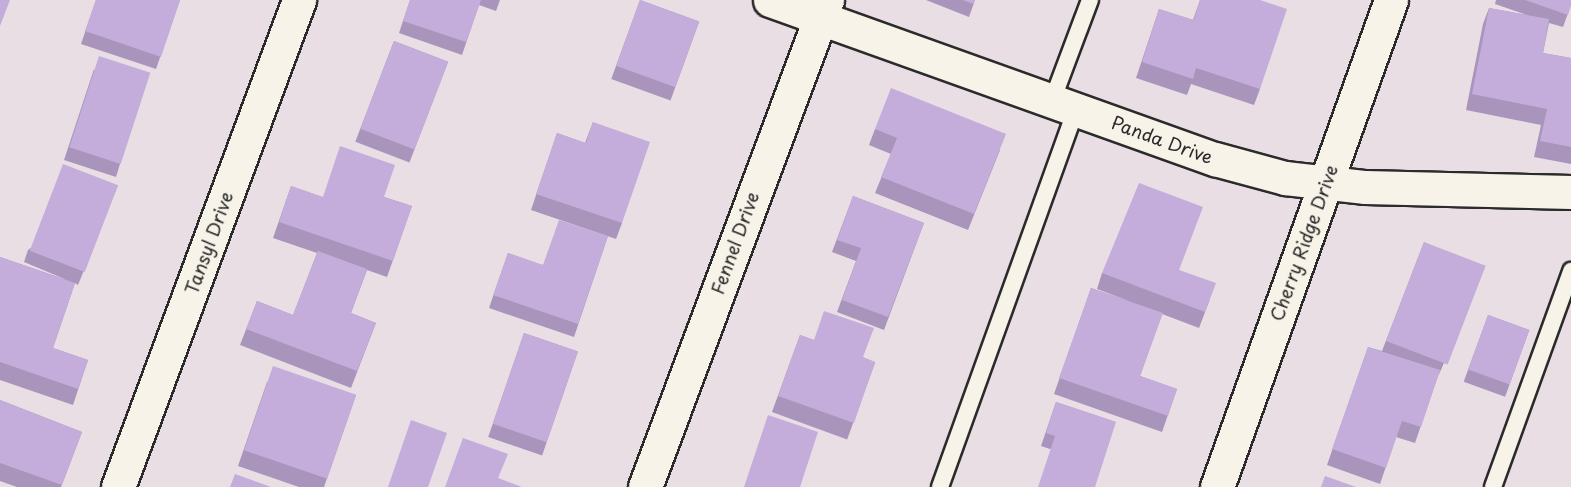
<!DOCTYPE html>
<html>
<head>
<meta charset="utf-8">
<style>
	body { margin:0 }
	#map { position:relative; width:1571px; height:487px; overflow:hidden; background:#e8dee4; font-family:"Playpen Sans",sans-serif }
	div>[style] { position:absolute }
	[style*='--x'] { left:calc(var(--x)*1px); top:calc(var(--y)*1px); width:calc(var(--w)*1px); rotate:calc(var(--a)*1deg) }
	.roads { filter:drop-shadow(2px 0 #2b2b2b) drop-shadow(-2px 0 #2b2b2b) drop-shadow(0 2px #2b2b2b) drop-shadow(0 -2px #2b2b2b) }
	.service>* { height:16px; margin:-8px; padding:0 8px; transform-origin:8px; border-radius:8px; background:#f7f3e8 }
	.minor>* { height:33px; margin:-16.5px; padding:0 16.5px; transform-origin:16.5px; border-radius:16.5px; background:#f7f3e8 }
	.wall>* { inset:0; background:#a994bc; transform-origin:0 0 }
	.shaded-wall>* { inset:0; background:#897899 }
	.building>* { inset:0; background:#c4acdb; transform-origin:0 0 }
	span { translate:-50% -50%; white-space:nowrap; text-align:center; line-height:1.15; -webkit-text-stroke:4.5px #f7f3e8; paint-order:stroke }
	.street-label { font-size:18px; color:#2b2b2b }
</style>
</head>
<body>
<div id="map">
	<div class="roads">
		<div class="service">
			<div style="--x:1052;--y:101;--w:108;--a:-69.4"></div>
			<div style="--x:940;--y:487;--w:402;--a:-70.2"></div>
			<div style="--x:1493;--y:487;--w:230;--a:-70.1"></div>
		</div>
		<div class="minor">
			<div style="--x:770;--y:0;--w:473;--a:19.7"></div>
			<div style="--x:1215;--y:159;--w:73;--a:15.2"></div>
			<div style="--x:1285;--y:178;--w:81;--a:6.4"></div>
			<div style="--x:1365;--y:187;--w:206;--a:1.4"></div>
			<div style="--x:118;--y:487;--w:520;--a:-69.61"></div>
			<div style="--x:645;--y:487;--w:520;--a:-69.51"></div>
			<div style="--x:1217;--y:487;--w:517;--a:-70.34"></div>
		</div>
	</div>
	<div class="wall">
		<div style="clip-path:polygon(96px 0,180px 0,156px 69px,81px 44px)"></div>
		<div style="clip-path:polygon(410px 0,500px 0,496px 11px,479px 5px,462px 55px,399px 33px)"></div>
		<div style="left:640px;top:0;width:63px;height:84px;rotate:20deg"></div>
		<div style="clip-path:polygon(926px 0,975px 0,969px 17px)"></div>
		<div style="clip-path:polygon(1200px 0,1260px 0,1260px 89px,1254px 105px,1191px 84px,1187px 95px,1136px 78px,1159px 9px,1193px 20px)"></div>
		<div style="clip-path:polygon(1496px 0,1571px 0,1571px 5px,1563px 27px,1549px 23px,1543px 53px,1571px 58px,1571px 164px,1534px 157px,1541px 125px,1466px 110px,1483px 24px,1489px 8px,1527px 15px,1495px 4px)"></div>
		<div style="left:394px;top:41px;width:58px;height:108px;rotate:21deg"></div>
		<div style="clip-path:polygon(94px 69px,120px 164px,116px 177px,64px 160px)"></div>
		<div style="clip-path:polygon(593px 122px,622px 223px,616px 239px,531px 210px,557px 133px,585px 143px)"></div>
		<div style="clip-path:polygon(875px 129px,1000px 150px,968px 230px,875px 193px,891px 154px,869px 145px)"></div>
		<div style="clip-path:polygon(118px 185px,78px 285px,75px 283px,53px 348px,88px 360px,73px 405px,0 380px,0 257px,67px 280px,24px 262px,28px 250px)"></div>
		<div style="clip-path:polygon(291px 186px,322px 197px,384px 197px,412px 206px,387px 277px,367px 270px,351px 313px,376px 323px,351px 388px,240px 345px,257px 301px,293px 315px,317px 253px,273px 238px)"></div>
		<div style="clip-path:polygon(853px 196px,924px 223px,884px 330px,837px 312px,856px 261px,832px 252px)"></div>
		<div style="clip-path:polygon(608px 236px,574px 337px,489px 308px,508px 253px,542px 265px)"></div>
		<div style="clip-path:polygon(1424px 242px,1480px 279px,1438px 376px,1415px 443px,1396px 437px,1380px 484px,1327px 465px,1368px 347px,1382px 351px)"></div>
		<div style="clip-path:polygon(1179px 270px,1210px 299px,1199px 328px,1162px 314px,1140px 376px,1177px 389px,1162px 432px,1054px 394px,1091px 288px,1132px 302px,1097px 289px,1102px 273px)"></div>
		<div style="left:1488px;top:315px;width:44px;height:71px;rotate:20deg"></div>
		<div style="left:524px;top:333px;width:57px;height:110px;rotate:19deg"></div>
		<div style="left:800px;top:335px;width:80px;height:82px;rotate:20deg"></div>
		<div style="clip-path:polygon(267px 382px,356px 395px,324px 487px,299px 487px,238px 466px)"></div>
		<div style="clip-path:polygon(0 400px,82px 432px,61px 487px,17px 487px,0 481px)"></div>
		<div style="clip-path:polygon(1056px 402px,1116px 422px,1050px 449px,1041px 446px)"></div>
	</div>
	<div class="shaded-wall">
		<div style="clip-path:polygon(1485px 266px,1480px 279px,1438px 376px,1443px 363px)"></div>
	</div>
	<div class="building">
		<div style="clip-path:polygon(0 0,10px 0,0 26px)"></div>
		<div style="clip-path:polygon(96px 0,180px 0,161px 57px,85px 31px)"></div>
		<div style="clip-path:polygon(410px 0,481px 0,466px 42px,403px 21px)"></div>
		<div style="left:640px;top:0;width:63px;height:70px;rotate:20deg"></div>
		<div style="clip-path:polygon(963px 0,975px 0,973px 4px)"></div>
		<div style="clip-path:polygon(1200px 0,1260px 0,1287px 9px,1260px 89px,1196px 68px,1193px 79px,1142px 62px,1159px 9px,1194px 20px)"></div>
		<div style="clip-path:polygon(1525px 0,1571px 0,1571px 5px,1568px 15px)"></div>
		<div style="clip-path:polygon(1489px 8px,1549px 19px,1543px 53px,1571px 58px,1571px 147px,1540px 141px,1547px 109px,1472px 94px)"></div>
		<div style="left:394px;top:41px;width:58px;height:94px;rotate:21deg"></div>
		<div style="left:99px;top:56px;width:54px;height:96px;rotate:18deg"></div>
		<div style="clip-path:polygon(891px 88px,1006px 134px,974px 214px,881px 177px,897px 138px,875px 129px)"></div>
		<div style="clip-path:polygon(593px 122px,650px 142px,622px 223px,536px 194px,557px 133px,586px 143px)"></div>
		<div style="clip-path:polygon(340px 146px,395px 165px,384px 197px,412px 206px,393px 261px,279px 222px,291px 186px,323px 197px)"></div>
		<div style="left:63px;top:164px;width:59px;height:93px;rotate:21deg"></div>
		<div style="clip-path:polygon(1139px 183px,1203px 207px,1179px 270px,1216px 283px,1205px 312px,1102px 273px)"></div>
		<div style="clip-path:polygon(853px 196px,924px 223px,888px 317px,842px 300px,861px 248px,837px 240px)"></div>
		<div style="clip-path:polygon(559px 220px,608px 236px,578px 324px,493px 295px,508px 253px,543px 265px)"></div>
		<div style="left:1424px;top:242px;width:66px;height:106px;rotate:21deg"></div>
		<div style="clip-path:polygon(318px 251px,367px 269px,351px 313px,376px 323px,357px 371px,246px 329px,257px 301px,293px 315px)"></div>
		<div style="clip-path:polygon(0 257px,75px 283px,53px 348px,88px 360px,78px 389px,0 362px)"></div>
		<div style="clip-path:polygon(1091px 288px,1163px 313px,1140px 376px,1177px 389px,1168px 416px,1059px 378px)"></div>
		<div style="clip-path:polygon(824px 311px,874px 328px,863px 357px,875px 362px,854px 423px,778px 396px,800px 335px,814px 340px)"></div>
		<div style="left:1488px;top:315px;width:44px;height:58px;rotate:20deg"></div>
		<div style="left:524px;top:333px;width:57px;height:96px;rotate:19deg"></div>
		<div style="clip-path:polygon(1368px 347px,1440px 370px,1421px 427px,1402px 421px,1386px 468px,1332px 449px)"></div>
		<div style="left:273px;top:366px;width:88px;height:89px;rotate:19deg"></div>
		<div style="clip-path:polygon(0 400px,82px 432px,62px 485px,0 463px)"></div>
		<div style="clip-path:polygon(1056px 402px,1116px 422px,1095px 487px,1038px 487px,1055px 436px,1046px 433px)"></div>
		<div style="clip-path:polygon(768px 415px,818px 432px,800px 487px,744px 487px)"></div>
		<div style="clip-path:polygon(411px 420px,447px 433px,428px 487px,388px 487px)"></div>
		<div style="clip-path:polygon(463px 438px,508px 454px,498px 478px,522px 487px,445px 487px)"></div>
		<div style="clip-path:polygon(235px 474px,271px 487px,230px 487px)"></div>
		<div style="clip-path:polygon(1325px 476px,1356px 487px,1321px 487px)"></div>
	</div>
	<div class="street-label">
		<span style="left:1162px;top:140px;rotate:20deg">Panda Drive</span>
		<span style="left:209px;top:243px;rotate:-70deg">Tansyl Drive</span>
		<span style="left:735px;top:243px;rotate:-70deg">Fennel Drive</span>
		<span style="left:1304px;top:243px;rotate:-70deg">Cherry Ridge Drive</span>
	</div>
</div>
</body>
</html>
